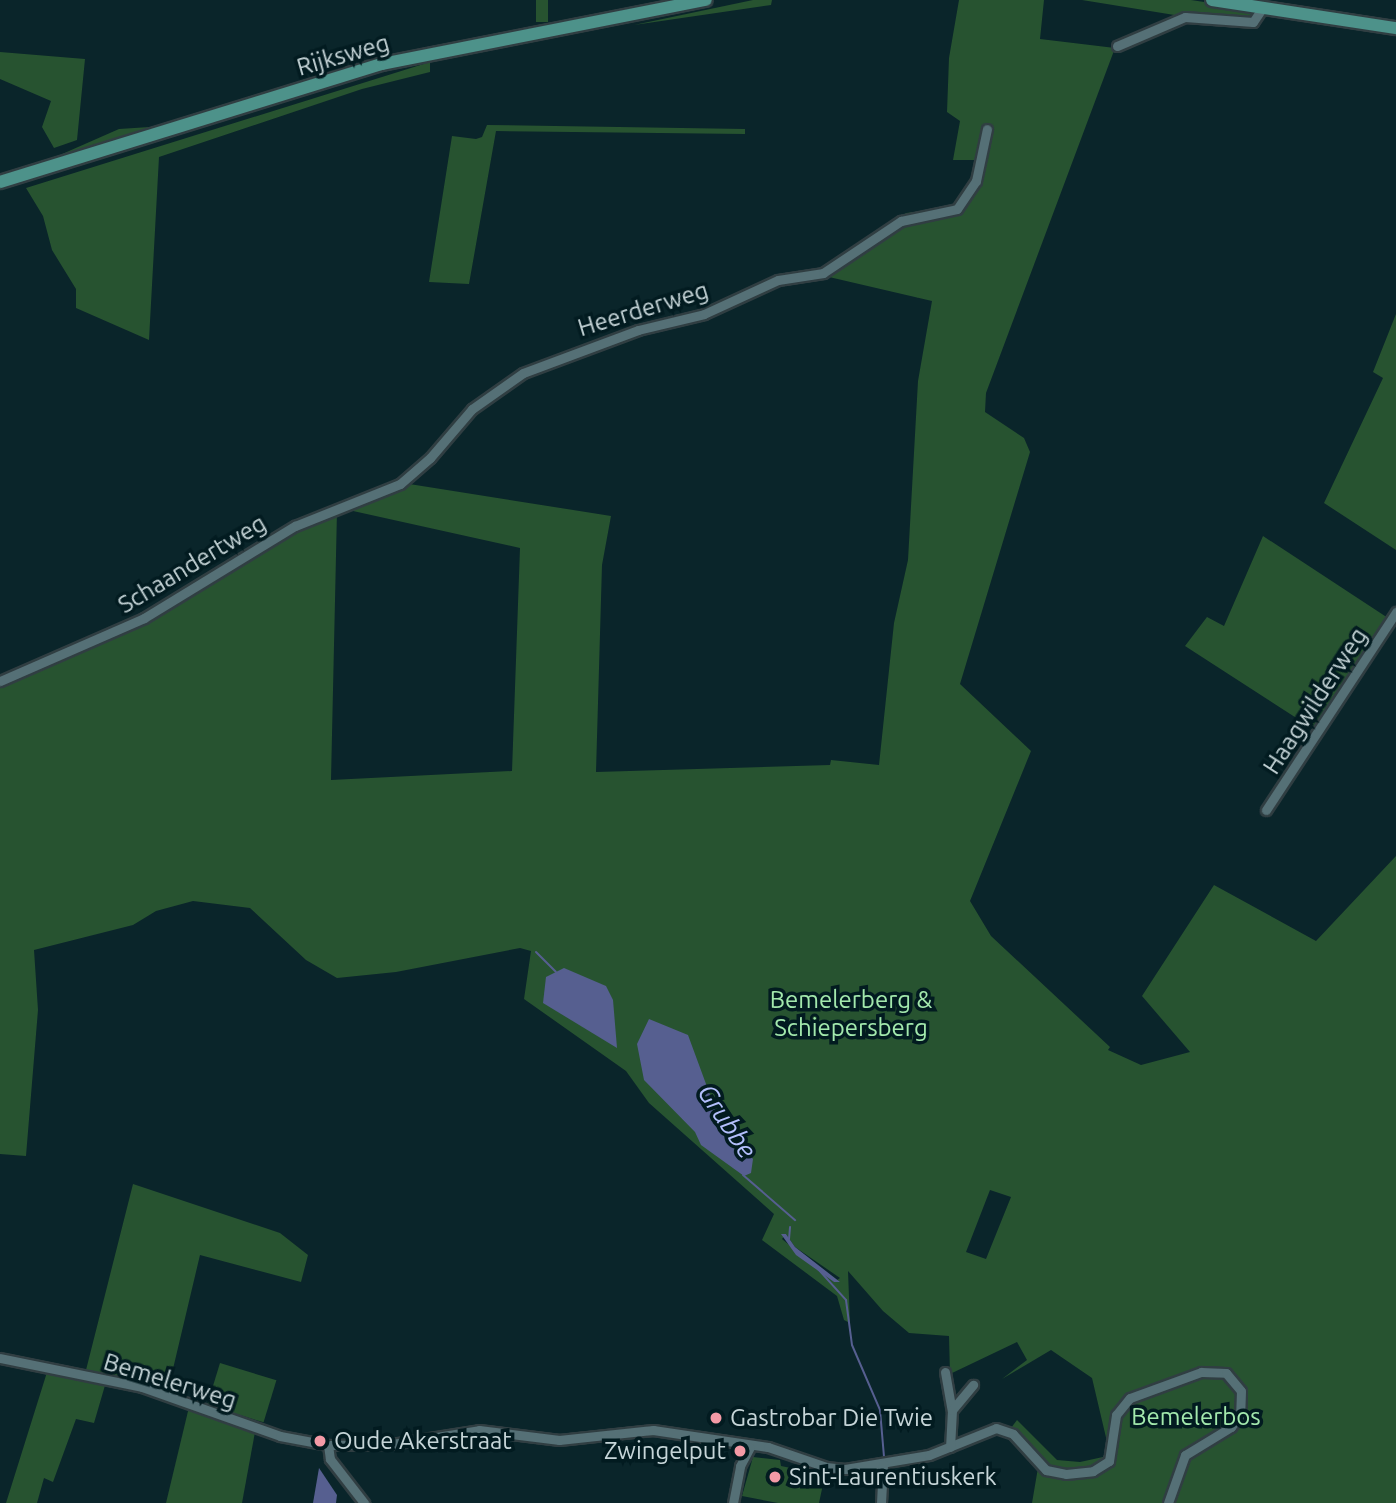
<!DOCTYPE html>
<html>
<head>
<meta charset="utf-8">
<style>
	body { margin:0 }
	#map { position:relative; width:1396px; height:1503px; overflow:hidden; background:#0a252a; font-family:Ubuntu,sans-serif }
	div>[style] { position:absolute }
	[style*='--x'] { left:calc(var(--x)*1px); top:calc(var(--y)*1px); width:calc(var(--w)*1px); rotate:calc(var(--a)*1deg) }
	.green>* { inset:0; background:#275330; transform-origin:0 0 }
	.water>* { inset:0; background:#565f90 }
	.stream>* { height:2px; margin:-1px; padding:0 1px; transform-origin:1px; border-radius:1px; background:#565f90 }
	.roads { filter:drop-shadow(2px 0 #303e42) drop-shadow(-2px 0 #303e42) drop-shadow(0 2px #303e42) drop-shadow(0 -2px #303e42) }
	.minor>* { height:9px; margin:-4.5px; padding:0 4.5px; transform-origin:4.5px; border-radius:4.5px; background:#557076 }
	.major>* { height:12px; margin:-6px; padding:0 6px; transform-origin:6px; border-radius:6px; background:#4d928a }
	.dots>* { width:19px; height:19px; translate:-50% -50%; box-sizing:border-box; border:4px solid #021b20; border-radius:50% }
	span { translate:-50% -50%; white-space:nowrap; text-align:center; line-height:1.15; -webkit-text-stroke:7px #021b20; paint-order:stroke }
	.street-label { font-size:24px; color:#c6d5d8 }
	.park-label { font-size:24px; color:#a3e9ad }
	.poi-label { font-size:24px; color:#c6d5d8 }
	.left { translate:0 -50%; text-align:left }
	.right { translate:-100% -50%; text-align:right }
	.water-label { font-size:26px; color:#b3bffc; font-style:italic }
</style>
</head>
<body>
<div id="map">
	<div class="green">
		<div style="left:536px;top:0;width:12px;height:22px"></div>
		<div style="clip-path:polygon(753px 0,772px 0,771px 5px,634px 25px)"></div>
		<div style="clip-path:polygon(evenodd,959px 0,1044px 0,1040px 39px,1115px 48px,986px 393px,985px 412px,1024px 438px,1030px 452px,960px 684px,1031px 751px,970px 901px,991px 936px,1110px 1047px,1108px 1050px,1141px 1065px,1190px 1052px,1142px 996px,1214px 885px,1316px 941px,1396px 856px,1396px 1503px,1032px 1503px,1040px 1456px,1011px 1428px,1017px 1420px,1057px 1460px,1080px 1462px,1103px 1457px,1108px 1446px,1092px 1378px,1051px 1350px,1002px 1379px,1027px 1360px,1017px 1342px,950px 1374px,949px 1336px,909px 1333px,883px 1311px,848px 1271px,850px 1323px,844px 1320px,837px 1296px,762px 1240px,774px 1214px,649px 1103px,626px 1071px,524px 999px,531px 951px,520px 948px,396px 972px,337px 978px,306px 960px,250px 908px,193px 901px,156px 911px,133px 925px,34px 950px,38px 1010px,26px 1156px,0 1154px,0 686px,156px 616px,245px 557px,311px 522px,337px 511px,331px 780px,512px 771px,520px 548px,344px 509px,403px 483px,611px 516px,602px 565px,596px 772px,830px 765px,831px 760px,879px 765px,894px 623px,908px 560px,918px 381px,932px 301px,829px 277px,824px 269px,906px 213px,955px 207px,973px 183px,979px 160px,953px 160px,960px 121px,947px 112px,949px 58px,959px 0,990px 1190px,1011px 1197px,986px 1259px,966px 1252px,990px 1190px,959px 0,786px 1234px,795px 1247px,840px 1278px,834px 1282px,782px 1239px,786px 1234px)"></div>
		<div style="clip-path:polygon(1082px 0,1191px 0,1250px 9px,1255px 16px,1265px 17px,1258px 22px,1199px 19px)"></div>
		<div style="clip-path:polygon(0 52px,85px 59px,77px 140px,54px 148px,42px 127px,51px 101px,0 79px)"></div>
		<div style="clip-path:polygon(430px 62px,430px 72px,362px 89px,159px 157px,149px 340px,76px 308px,76px 289px,52px 250px,43px 216px,26px 188px)"></div>
		<div style="clip-path:polygon(487px 125px,745px 129px,745px 134px,496px 131px,469px 284px,429px 282px,452px 136px,476px 139px,482px 137px)"></div>
		<div style="clip-path:polygon(165px 126px,19px 173px,119px 129px)"></div>
		<div style="clip-path:polygon(1396px 314px,1396px 550px,1324px 503px,1383px 378px,1373px 372px)"></div>
		<div style="clip-path:polygon(1263px 536px,1388px 618px,1315px 730px,1185px 646px,1207px 617px,1224px 626px)"></div>
		<div style="clip-path:polygon(133px 1184px,280px 1233px,308px 1255px,301px 1282px,200px 1255px,168px 1390px,86px 1370px)"></div>
		<div style="left:220px;top:1363px;width:59px;height:44px;rotate:17deg"></div>
		<div style="clip-path:polygon(48px 1369px,106px 1382px,94px 1423px,76px 1419px,53px 1482px,44px 1478px,37px 1503px,6px 1503px)"></div>
		<div style="clip-path:polygon(189px 1407px,255px 1432px,242px 1503px,166px 1503px)"></div>
		<div style="clip-path:polygon(753px 1457px,780px 1460px,781px 1466px,825px 1475px,819px 1503px,778px 1503px,742px 1496px)"></div>
	</div>
	<div class="water">
		<div style="clip-path:polygon(564px 968px,606px 986px,613px 1000px,617px 1048px,543px 1003px,546px 977px)"></div>
		<div style="clip-path:polygon(649px 1019px,688px 1035px,720px 1122px,753px 1159px,751px 1173px,744px 1176px,701px 1145px,695px 1132px,644px 1080px,637px 1044px)"></div>
		<div style="clip-path:polygon(781px 1234px,786px 1234px,795px 1247px,840px 1282px,834px 1282px,796px 1255px)"></div>
		<div style="clip-path:polygon(319px 1468px,337px 1495px,336px 1503px,313px 1503px)"></div>
	</div>
	<div class="stream">
		<div style="--x:536;--y:952;--w:28;--a:45"></div>
		<div style="--x:743;--y:1175;--w:69;--a:40.9"></div>
		<div style="--x:789;--y:1239;--w:12;--a:-85"></div>
		<div style="--x:818;--y:1269;--w:42;--a:47.9"></div>
		<div style="--x:846;--y:1300;--w:45;--a:82.4"></div>
		<div style="--x:852;--y:1345;--w:71;--a:66.7"></div>
		<div style="--x:880;--y:1410;--w:47;--a:85.1"></div>
	</div>
	<div class="roads">
		<div class="minor">
			<div style="--x:1117;--y:46;--w:74;--a:-23.1"></div>
			<div style="--x:1185;--y:17;--w:68;--a:4.2"></div>
			<div style="--x:1253;--y:22;--w:18;--a:-56"></div>
			<div style="--x:0;--y:681;--w:157;--a:-23.6"></div>
			<div style="--x:144;--y:618;--w:177;--a:-31.4"></div>
			<div style="--x:295;--y:526;--w:113;--a:-21.8"></div>
			<div style="--x:400;--y:484;--w:40;--a:-41"></div>
			<div style="--x:430;--y:458;--w:65;--a:-49.4"></div>
			<div style="--x:472;--y:409;--w:62;--a:-35.2"></div>
			<div style="--x:523;--y:373;--w:123;--a:-20.5"></div>
			<div style="--x:638;--y:330;--w:68;--a:-13.6"></div>
			<div style="--x:704;--y:314;--w:81;--a:-24.7"></div>
			<div style="--x:778;--y:280;--w:46;--a:-8.8"></div>
			<div style="--x:823;--y:273;--w:94;--a:-33.7"></div>
			<div style="--x:901;--y:221;--w:57;--a:-12.1"></div>
			<div style="--x:957;--y:209;--w:34;--a:-56"></div>
			<div style="--x:976;--y:181;--w:53;--a:-78.1"></div>
			<div style="--x:1266;--y:810;--w:237;--a:-56.7"></div>
			<div style="--x:0;--y:1358;--w:145;--a:11.5"></div>
			<div style="--x:142;--y:1387;--w:146;--a:19.5"></div>
			<div style="--x:280;--y:1436;--w:49;--a:10.6"></div>
			<div style="--x:328;--y:1445;--w:64;--a:-0.9"></div>
			<div style="--x:392;--y:1444;--w:88;--a:-9.1"></div>
			<div style="--x:479;--y:1430;--w:81;--a:7.1"></div>
			<div style="--x:559;--y:1440;--w:95;--a:-6.1"></div>
			<div style="--x:653;--y:1430;--w:116;--a:8.4"></div>
			<div style="--x:768;--y:1447;--w:61;--a:19"></div>
			<div style="--x:826;--y:1467;--w:19;--a:6"></div>
			<div style="--x:845;--y:1469;--w:85;--a:-9.5"></div>
			<div style="--x:929;--y:1455;--w:72;--a:-21.9"></div>
			<div style="--x:996;--y:1428;--w:18;--a:19"></div>
			<div style="--x:1013;--y:1434;--w:49;--a:47.5"></div>
			<div style="--x:1046;--y:1470;--w:20;--a:11"></div>
			<div style="--x:1066;--y:1474;--w:27;--a:-6"></div>
			<div style="--x:1093;--y:1471;--w:19;--a:-32"></div>
			<div style="--x:1109;--y:1461;--w:47;--a:-81.3"></div>
			<div style="--x:1116;--y:1415;--w:22;--a:-51"></div>
			<div style="--x:1130;--y:1398;--w:76;--a:-20.1"></div>
			<div style="--x:1201;--y:1372;--w:25;--a:2"></div>
			<div style="--x:1226;--y:1373;--w:23;--a:50"></div>
			<div style="--x:1241;--y:1391;--w:24;--a:92"></div>
			<div style="--x:1240;--y:1415;--w:15;--a:127"></div>
			<div style="--x:1231;--y:1427;--w:54;--a:148.7"></div>
			<div style="--x:1185;--y:1455;--w:51;--a:109.5"></div>
			<div style="--x:945;--y:1372;--w:39;--a:80"></div>
			<div style="--x:952;--y:1410;--w:37;--a:93"></div>
			<div style="--x:952;--y:1410;--w:33;--a:-50"></div>
			<div style="--x:328;--y:1445;--w:14;--a:82"></div>
			<div style="--x:330;--y:1459;--w:56;--a:52.3"></div>
			<div style="--x:733;--y:1503;--w:38;--a:-79"></div>
			<div style="--x:740;--y:1466;--w:21;--a:-62"></div>
			<div style="--x:881;--y:1503;--w:39;--a:-87"></div>
		</div>
		<div class="major">
			<div style="--x:1212;--y:0;--w:186;--a:8.7"></div>
			<div style="--x:0;--y:182;--w:400;--a:-17.2"></div>
			<div style="--x:382;--y:64;--w:330;--a:-11.2"></div>
		</div>
	</div>
	<div class="dots">
		<div style="left:716px;top:1418px;background:#f49aa6"></div>
		<div style="left:320px;top:1441px;background:#f49aa6"></div>
		<div style="left:740px;top:1451px;background:#f49aa6"></div>
		<div style="left:775px;top:1477px;background:#f49aa6"></div>
	</div>
	<div class="street-label">
		<span style="left:343px;top:55px;rotate:-16deg">Rijksweg</span>
		<span style="left:643px;top:309px;rotate:-17deg">Heerderweg</span>
		<span style="left:192px;top:564px;rotate:-31deg">Schaandertweg</span>
		<span style="left:1315px;top:701px;rotate:-57deg">Haagwilderweg</span>
		<span style="left:170px;top:1381px;rotate:17deg">Bemelerweg</span>
	</div>
	<div class="park-label">
		<span style="left:851px;top:1014px">Bemelerberg &amp;<br>Schiepersberg</span>
		<span style="left:1196px;top:1417px">Bemelerbos</span>
	</div>
	<div class="poi-label">
		<span class="left" style="left:730px;top:1418px">Gastrobar Die Twie</span>
		<span class="left" style="left:334px;top:1441px">Oude Akerstraat</span>
		<span class="right" style="left:726px;top:1451px">Zwingelput</span>
		<span class="left" style="left:789px;top:1477px">Sint-Laurentiuskerk</span>
	</div>
	<div class="water-label">
		<span style="left:727px;top:1121px;rotate:56deg">Grubbe</span>
	</div>
</div>
</body>
</html>
